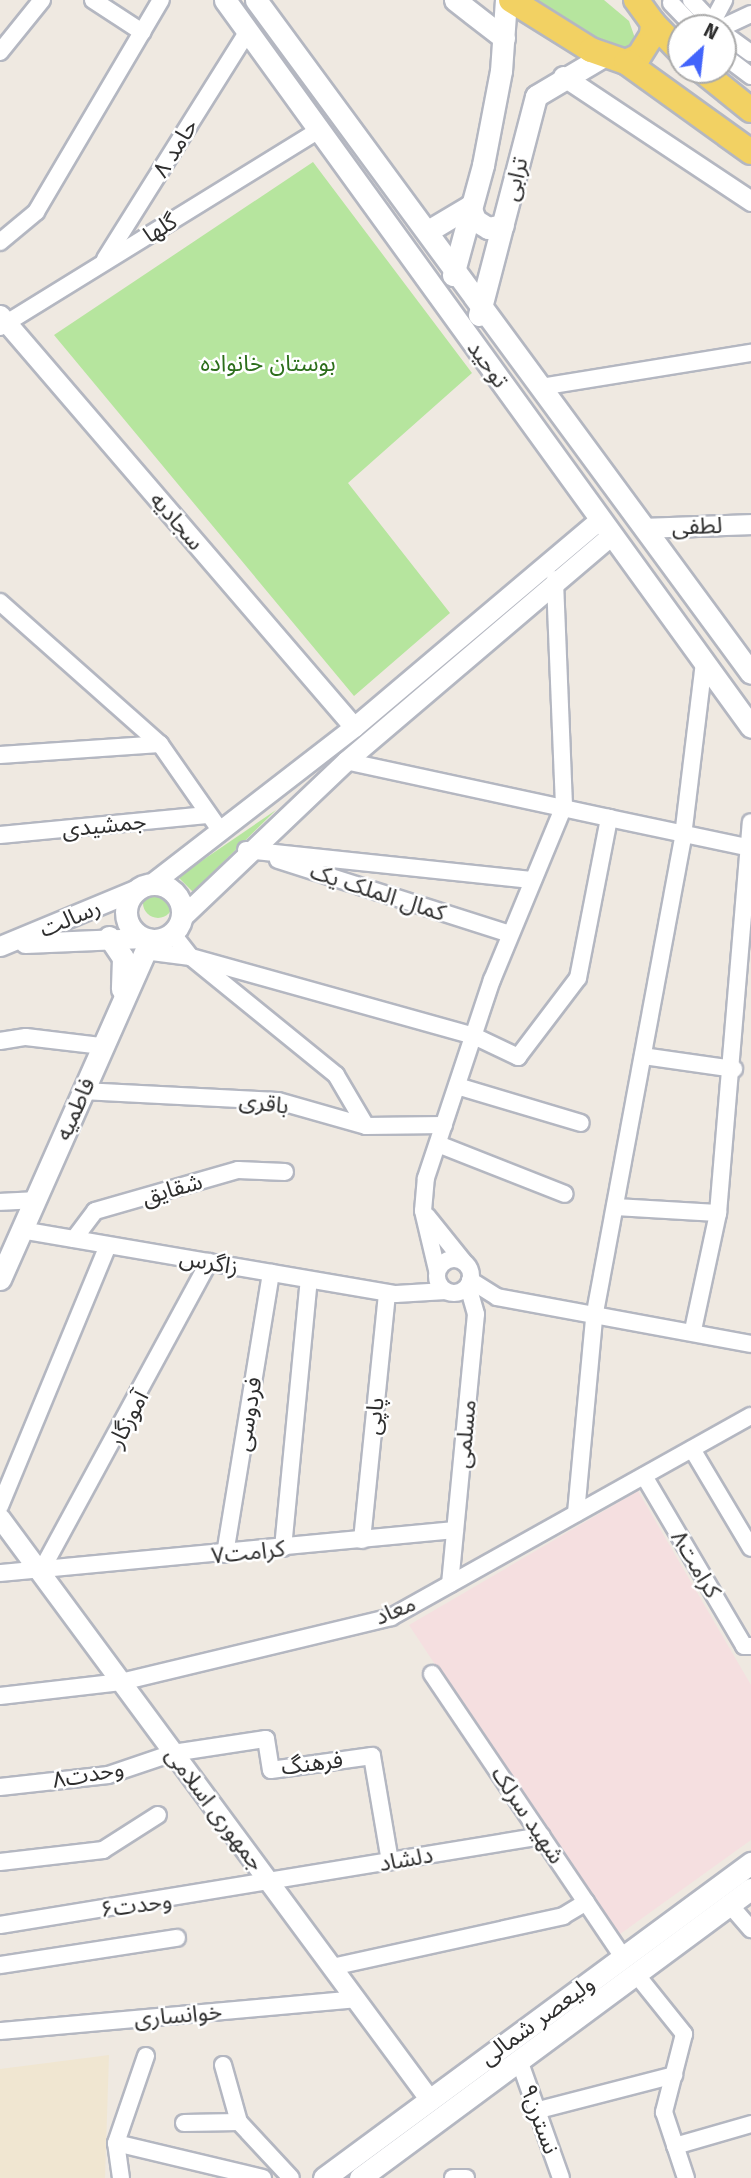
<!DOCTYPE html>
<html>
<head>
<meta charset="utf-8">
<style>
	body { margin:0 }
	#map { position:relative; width:751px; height:2178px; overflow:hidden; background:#efe9e1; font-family:"Fira Sans","Noto Sans Arabic",sans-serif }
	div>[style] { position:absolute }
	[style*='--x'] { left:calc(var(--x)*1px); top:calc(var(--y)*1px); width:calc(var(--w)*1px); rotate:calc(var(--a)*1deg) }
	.education>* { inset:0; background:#f0e6d1 }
	.medical>* { inset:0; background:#f5dfe0 }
	.green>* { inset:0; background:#b6e59e }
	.round { border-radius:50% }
	.roads { filter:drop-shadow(2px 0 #b4b7c1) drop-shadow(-2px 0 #b4b7c1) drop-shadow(0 2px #b4b7c1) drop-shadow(0 -2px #b4b7c1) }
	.minor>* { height:16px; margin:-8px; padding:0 8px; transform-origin:8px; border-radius:8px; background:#fff }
	.minor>.ring { margin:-8px; padding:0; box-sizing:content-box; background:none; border:16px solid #fff; border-radius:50% }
	.tertiary>* { height:19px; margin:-9.5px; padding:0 9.5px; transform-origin:9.5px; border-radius:9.5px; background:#fff }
	.secondary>* { height:21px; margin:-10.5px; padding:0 10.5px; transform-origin:10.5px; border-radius:10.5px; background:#fff }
	.secondary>.ring { margin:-10.5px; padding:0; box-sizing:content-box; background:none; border:21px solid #fff; border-radius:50% }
	.primary>* { height:24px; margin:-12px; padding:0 12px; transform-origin:12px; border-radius:12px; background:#f2d163 }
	span { translate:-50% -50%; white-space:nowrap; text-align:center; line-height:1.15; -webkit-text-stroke:5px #fff; paint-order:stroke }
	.street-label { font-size:23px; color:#2e2e2e }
	.park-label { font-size:23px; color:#2c6e1b }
	.north { position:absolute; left:667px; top:14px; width:70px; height:70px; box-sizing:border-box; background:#fff; border:2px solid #ababab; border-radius:50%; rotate:27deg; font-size:19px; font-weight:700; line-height:28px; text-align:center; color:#2e2e2e }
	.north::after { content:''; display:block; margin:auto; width:24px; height:32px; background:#4264fb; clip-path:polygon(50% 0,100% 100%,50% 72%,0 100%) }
</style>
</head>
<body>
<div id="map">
	<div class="education">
		<div style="clip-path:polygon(109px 2055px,105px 2178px,0 2178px,0 2069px)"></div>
	</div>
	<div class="medical">
		<div style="clip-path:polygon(638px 1491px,751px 1685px,751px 1840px,609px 1942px,546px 1833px,409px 1625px)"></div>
	</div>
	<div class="green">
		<div style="clip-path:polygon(528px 0,604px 0,629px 21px,636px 41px,622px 51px)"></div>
		<div style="clip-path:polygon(313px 162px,472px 373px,348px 483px,450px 613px,354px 696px,54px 335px)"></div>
		<div style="clip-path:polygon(276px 810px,193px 892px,178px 877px)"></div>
		<div class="round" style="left:143px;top:888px;width:30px;height:30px"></div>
	</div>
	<div class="roads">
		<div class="minor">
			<div style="--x:93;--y:0;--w:59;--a:33.1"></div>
			<div style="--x:691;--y:0;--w:38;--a:47"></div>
			<div style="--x:671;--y:3;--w:35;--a:46"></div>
			<div style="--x:712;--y:23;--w:26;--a:-62"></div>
			<div style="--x:721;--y:28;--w:33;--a:-25"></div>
			<div style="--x:723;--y:33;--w:34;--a:36"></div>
			<div style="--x:0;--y:52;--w:67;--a:-51.1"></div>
			<div style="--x:723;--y:55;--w:35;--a:37"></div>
			<div style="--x:0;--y:242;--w:47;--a:-39.8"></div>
			<div style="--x:36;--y:212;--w:246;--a:-59.5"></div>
			<div style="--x:105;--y:259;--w:269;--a:-57.9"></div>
			<div style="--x:0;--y:327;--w:375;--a:-31.7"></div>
			<div style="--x:540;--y:387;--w:214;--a:-9.2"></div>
			<div style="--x:0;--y:602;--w:214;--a:41.6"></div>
			<div style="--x:160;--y:744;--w:105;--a:55.1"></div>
			<div style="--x:0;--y:755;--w:160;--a:-3.9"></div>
			<div style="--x:609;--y:818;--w:145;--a:11.9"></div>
			<div style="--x:0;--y:835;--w:208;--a:-5.5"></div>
			<div style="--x:246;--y:850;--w:287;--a:6"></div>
			<div style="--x:278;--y:860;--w:244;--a:17.7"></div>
			<div style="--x:172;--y:933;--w:31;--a:52"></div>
			<div style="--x:191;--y:957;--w:187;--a:39.1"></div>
			<div style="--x:336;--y:1075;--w:59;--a:59.5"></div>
			<div style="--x:144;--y:951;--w:47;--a:7.3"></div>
			<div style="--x:191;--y:957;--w:294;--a:15.6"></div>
			<div style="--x:474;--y:1036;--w:49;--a:25.5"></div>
			<div style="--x:518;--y:1057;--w:99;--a:-52.8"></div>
			<div style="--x:578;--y:978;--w:163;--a:-79"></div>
			<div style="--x:609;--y:818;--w:269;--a:-167.8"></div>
			<div style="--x:0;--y:1041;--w:26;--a:-9"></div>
			<div style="--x:26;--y:1037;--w:77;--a:6.8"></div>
			<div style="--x:643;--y:1056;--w:92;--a:8.1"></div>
			<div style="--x:457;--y:1086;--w:129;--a:16.6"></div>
			<div style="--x:82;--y:1091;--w:196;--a:2.9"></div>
			<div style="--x:278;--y:1101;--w:91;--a:15.9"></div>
			<div style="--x:366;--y:1126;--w:78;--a:-0.7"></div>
			<div style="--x:438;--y:1144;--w:136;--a:21.5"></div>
			<div style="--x:0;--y:1202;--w:35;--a:-3"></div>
			<div style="--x:615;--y:1207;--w:103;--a:3.3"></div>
			<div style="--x:427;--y:1216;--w:59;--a:51.2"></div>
			<div style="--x:21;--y:1230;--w:380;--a:9.7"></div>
			<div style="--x:396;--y:1294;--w:50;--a:-3.4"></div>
			<div style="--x:74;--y:1239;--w:35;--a:-53"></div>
			<div style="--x:95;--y:1211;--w:149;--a:-16"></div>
			<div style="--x:238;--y:1170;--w:47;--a:2.4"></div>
			<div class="ring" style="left:437px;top:1259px;width:18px;height:18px"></div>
			<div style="--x:437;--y:1270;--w:61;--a:-103.3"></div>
			<div style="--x:423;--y:1211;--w:33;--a:-85"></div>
			<div style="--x:426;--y:1178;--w:209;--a:-71.6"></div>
			<div style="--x:492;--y:980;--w:188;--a:-67.5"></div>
			<div style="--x:564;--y:806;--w:227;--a:-92.3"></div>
			<div style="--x:470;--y:1280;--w:32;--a:32"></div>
			<div style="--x:497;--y:1297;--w:258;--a:10.5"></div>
			<div style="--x:693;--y:1330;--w:120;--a:-77.9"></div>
			<div style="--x:718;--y:1213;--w:392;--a:-85.2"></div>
			<div style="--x:692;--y:1449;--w:115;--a:59.2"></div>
			<div style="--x:644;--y:1476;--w:197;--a:59.5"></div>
			<div style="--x:744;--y:1646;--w:7;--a:0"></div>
			<div style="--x:0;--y:1506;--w:282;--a:-67.5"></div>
			<div style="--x:576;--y:1513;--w:196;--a:-84.7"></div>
			<div style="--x:594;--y:1318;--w:490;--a:-79.5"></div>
			<div style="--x:683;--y:836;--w:175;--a:-83.1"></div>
			<div style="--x:362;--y:1540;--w:248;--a:-84.2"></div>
			<div style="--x:283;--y:1548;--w:269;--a:-84.5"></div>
			<div style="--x:225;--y:1554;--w:285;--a:-80.7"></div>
			<div style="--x:0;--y:1573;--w:457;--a:-5.4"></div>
			<div style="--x:40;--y:1573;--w:354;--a:-61.5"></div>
			<div style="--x:450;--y:1584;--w:271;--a:-84.5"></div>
			<div style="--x:476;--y:1314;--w:29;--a:-106"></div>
			<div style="--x:432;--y:1674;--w:341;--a:56"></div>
			<div style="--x:0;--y:1696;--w:122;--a:-6.6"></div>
			<div style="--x:121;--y:1682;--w:278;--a:-13.5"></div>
			<div style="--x:391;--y:1617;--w:412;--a:-29.2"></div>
			<div style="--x:0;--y:1787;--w:109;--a:-6.3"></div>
			<div style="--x:108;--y:1775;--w:69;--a:-18.7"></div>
			<div style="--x:173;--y:1753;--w:94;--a:-8.6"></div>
			<div style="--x:266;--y:1739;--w:31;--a:81"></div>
			<div style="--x:271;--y:1770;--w:102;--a:-7.9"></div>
			<div style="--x:372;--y:1756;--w:107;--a:80.3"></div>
			<div style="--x:0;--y:1862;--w:104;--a:-6.6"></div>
			<div style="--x:103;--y:1850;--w:65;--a:-32.5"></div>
			<div style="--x:730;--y:1905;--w:32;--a:49"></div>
			<div style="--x:0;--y:1925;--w:549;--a:-9.33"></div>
			<div style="--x:0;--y:1965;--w:179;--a:-8.7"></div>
			<div style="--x:332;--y:1967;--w:237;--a:-12.4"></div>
			<div style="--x:563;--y:1916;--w:27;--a:-31"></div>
			<div style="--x:636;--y:1974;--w:77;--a:51.3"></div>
			<div style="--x:684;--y:2034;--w:81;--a:104.4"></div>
			<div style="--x:664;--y:2112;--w:70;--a:71.6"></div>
			<div style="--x:0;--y:2031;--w:357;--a:-5.1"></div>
			<div style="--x:519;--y:2060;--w:125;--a:70.4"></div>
			<div style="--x:223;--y:2065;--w:59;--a:74.3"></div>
			<div style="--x:239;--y:2122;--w:76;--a:47.1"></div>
			<div style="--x:535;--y:2111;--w:144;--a:-14.5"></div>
			<div style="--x:184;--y:2123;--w:55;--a:-1"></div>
			<div style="--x:116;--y:2143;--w:151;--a:13.4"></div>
			<div style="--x:675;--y:2146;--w:79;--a:-16.1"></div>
			<div style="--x:121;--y:2178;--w:35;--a:-98"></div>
			<div style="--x:116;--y:2143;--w:92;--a:-71"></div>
			<div style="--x:453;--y:2178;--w:13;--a:0"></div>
		</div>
		<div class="tertiary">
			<div style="--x:563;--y:76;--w:226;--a:33.6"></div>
			<div style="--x:0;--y:315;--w:543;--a:49.33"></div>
			<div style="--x:644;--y:528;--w:107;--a:-2.1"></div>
			<div style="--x:151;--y:884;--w:257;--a:-37.7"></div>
			<div style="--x:354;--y:727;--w:322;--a:-40.2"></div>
			<div style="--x:181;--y:918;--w:228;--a:-43.6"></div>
			<div style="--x:346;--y:761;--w:349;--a:-40.4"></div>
			<div style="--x:25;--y:943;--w:119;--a:-2.4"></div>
			<div style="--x:0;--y:946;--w:152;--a:-22.5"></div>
			<div style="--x:0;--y:1518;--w:724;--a:53.54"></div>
		</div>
		<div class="secondary">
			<div style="--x:225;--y:0;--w:897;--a:54.11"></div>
			<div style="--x:256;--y:0;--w:835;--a:53.67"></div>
			<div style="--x:455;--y:0;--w:62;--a:37.8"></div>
			<div style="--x:428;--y:231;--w:49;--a:-30.8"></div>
			<div style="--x:470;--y:206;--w:15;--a:70"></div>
			<div style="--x:475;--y:220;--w:15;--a:32"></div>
			<div style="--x:488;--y:228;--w:15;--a:-11"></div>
			<div style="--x:453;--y:275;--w:114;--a:-74.7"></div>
			<div style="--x:483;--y:165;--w:96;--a:-79.2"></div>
			<div style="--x:501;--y:71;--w:71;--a:-86"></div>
			<div style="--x:479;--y:315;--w:226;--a:-75.4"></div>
			<div style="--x:536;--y:96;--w:80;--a:-30.7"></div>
			<div class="ring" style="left:126px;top:884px;width:35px;height:35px"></div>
			<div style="--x:109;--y:937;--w:25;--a:56"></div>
			<div style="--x:123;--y:958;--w:31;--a:92"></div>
			<div style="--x:0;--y:1279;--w:371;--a:-66.1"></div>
			<div style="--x:324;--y:2178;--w:531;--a:-36.42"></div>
			<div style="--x:360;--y:2178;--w:486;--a:-36.5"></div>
		</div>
		<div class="primary">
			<div style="--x:511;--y:0;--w:94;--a:32"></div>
			<div style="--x:591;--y:50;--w:37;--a:19"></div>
			<div style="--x:626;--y:62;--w:14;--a:-25"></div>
			<div style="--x:639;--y:56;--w:25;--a:-58"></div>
			<div style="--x:652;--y:35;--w:12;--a:-85"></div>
			<div style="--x:653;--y:23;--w:29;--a:-126"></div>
			<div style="--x:653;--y:23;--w:40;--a:46"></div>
			<div style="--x:626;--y:62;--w:154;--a:35.8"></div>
			<div style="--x:701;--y:70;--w:64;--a:38.7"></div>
		</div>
	</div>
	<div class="street-label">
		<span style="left:175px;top:148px;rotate:-58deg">حامد ۸</span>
		<span style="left:515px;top:179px;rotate:-76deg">ترابی</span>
		<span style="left:160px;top:228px;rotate:-32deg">گلها</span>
		<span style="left:488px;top:364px;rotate:54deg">توحید</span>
		<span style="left:177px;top:521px;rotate:49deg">سجادیه</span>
		<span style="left:697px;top:526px;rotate:-2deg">لطفی</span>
		<span style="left:104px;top:825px;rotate:-6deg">جمشیدی</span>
		<span style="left:378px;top:892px;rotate:18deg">کمال الملک یک</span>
		<span style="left:70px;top:918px;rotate:-23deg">رسالت</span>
		<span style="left:264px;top:1103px;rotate:7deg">باقری</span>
		<span style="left:75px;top:1109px;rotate:-66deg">فاطمیه</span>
		<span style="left:172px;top:1189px;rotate:-16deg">شقایق</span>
		<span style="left:209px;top:1262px;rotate:10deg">زاگرس</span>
		<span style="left:248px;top:1414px;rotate:-81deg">فردوسی</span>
		<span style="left:374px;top:1416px;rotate:-84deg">پاپی</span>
		<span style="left:128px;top:1419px;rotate:-62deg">آموزگار</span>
		<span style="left:465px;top:1434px;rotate:-85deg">مسلمی</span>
		<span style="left:248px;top:1552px;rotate:-6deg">کرامت۷</span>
		<span style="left:696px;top:1564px;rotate:59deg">کرامت۸</span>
		<span style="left:395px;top:1610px;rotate:-23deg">معاد</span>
		<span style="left:312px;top:1763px;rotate:-7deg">فرهنگ</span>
		<span style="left:88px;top:1774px;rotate:-10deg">وحدت۸</span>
		<span style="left:215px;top:1809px;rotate:53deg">جمهوری اسلامی</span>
		<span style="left:528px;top:1815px;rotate:56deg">شهید سرلک</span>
		<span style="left:406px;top:1859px;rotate:-10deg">دلشاد</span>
		<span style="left:136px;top:1905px;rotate:-8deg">وحدت۶</span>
		<span style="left:178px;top:2015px;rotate:-5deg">خوانساری</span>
		<span style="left:537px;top:2020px;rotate:-36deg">ولیعصر شمالی</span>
		<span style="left:540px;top:2119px;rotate:70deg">نسترن۹</span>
	</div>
	<div class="park-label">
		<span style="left:268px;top:363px">بوستان خانواده</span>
	</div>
	<div class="north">N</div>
</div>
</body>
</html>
